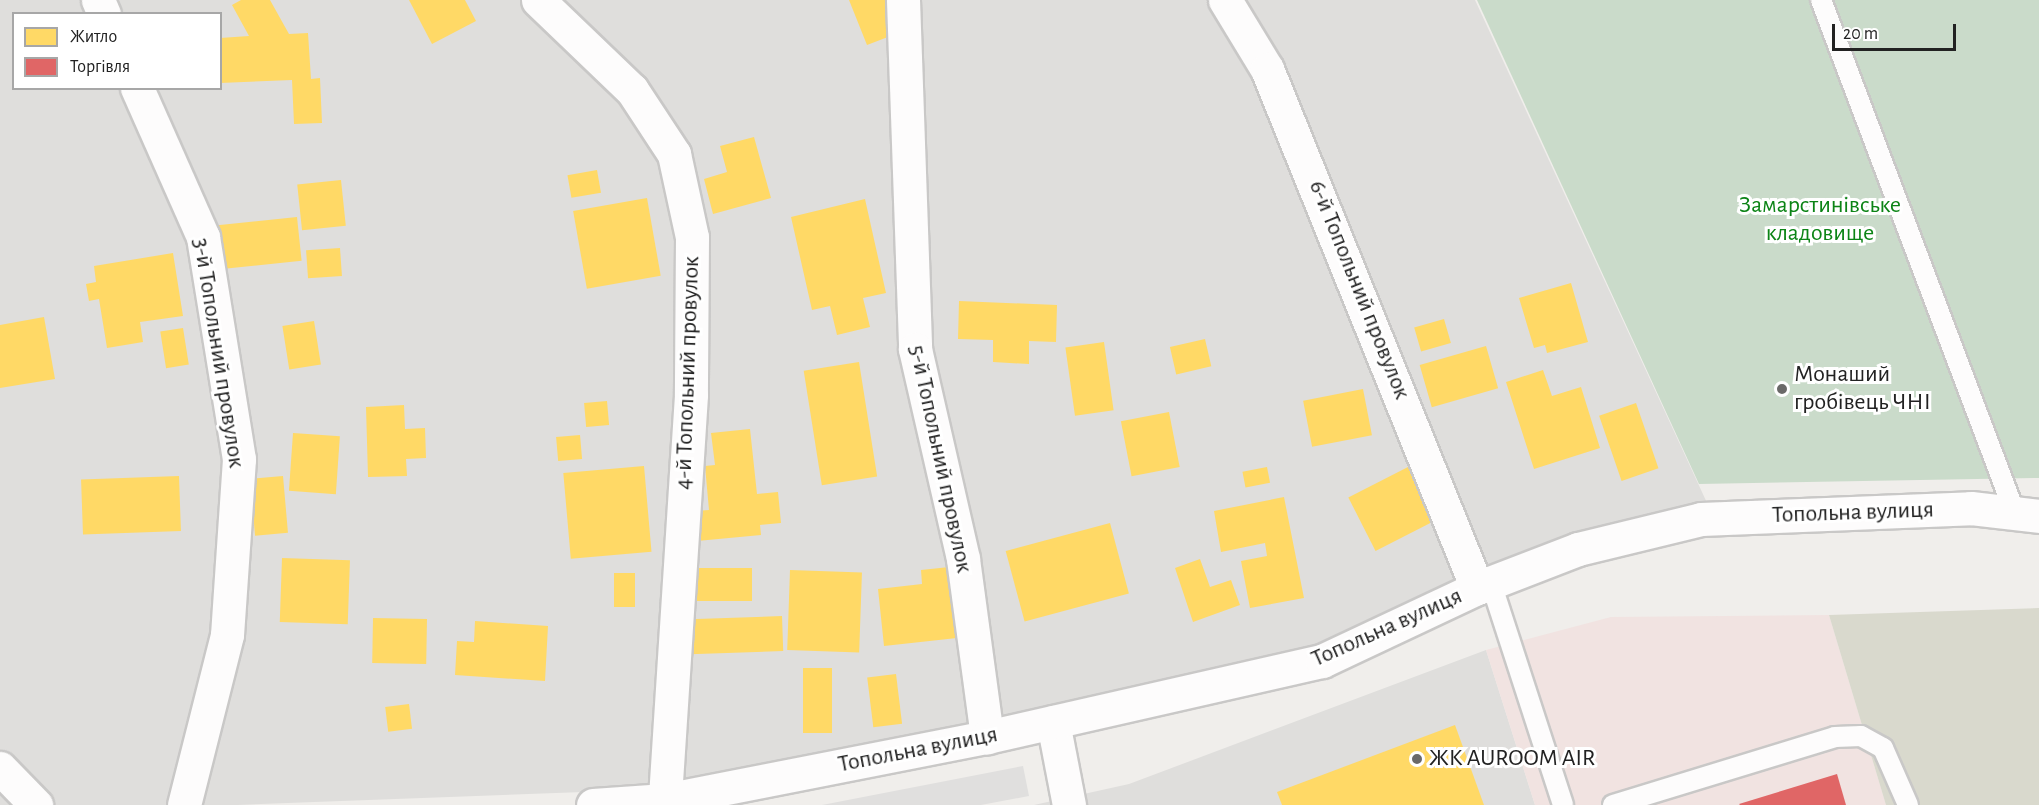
<!DOCTYPE html>
<html>
<head>
<meta charset="utf-8">
<style>
	body { margin:0 }
	#map { position:relative; width:2039px; height:805px; overflow:hidden; background:#f0eeeb; font-family:"Alegreya Sans",sans-serif }
	div>[style] { position:absolute }
	[style*='--x'] { left:calc(var(--x)*1px); top:calc(var(--y)*1px); width:calc(var(--w)*1px); rotate:calc(var(--a)*1deg) }
	.residential>* { inset:0; background:#dfdedc }
	.commercial>* { inset:0; background:#f1e3e1 }
	.construction>* { inset:0; background:#d9d9cd }
	.cemetery>* { inset:0; background:#cadbca }
	.parking>* { inset:0; background:#e0dfde }
	.homes>* { inset:0; background:#ffd966; transform-origin:0 0 }
	.shops>* { inset:0; background:#e06666 }
	.roads { filter:drop-shadow(2px 0 #c9c8c7) drop-shadow(-2px 0 #c9c8c7) drop-shadow(0 2px #c9c8c7) drop-shadow(0 -2px #c9c8c7) }
	.service>* { height:20px; margin:-10px; padding:0 10px; transform-origin:10px; border-radius:10px; background:#fdfcfc }
	.minor>* { height:33px; margin:-16.5px; padding:0 16.5px; transform-origin:16.5px; border-radius:16.5px; background:#fdfcfc }
	.dots>* { width:16px; height:16px; translate:-50% -50%; box-sizing:border-box; border:3px solid #fff; border-radius:50% }
	span { translate:-50% -50%; white-space:nowrap; text-align:center; line-height:1.15; -webkit-text-stroke:6px #fff; paint-order:stroke }
	.park-label { font-size:24px; color:#0c8416 }
	.street-label { font-size:24px; color:#222 }
	.poi-label { font-size:24px; color:#222 }
	.left { translate:0 -50%; text-align:left }
	.legend { position:absolute; left:12px; top:12px; width:210px; height:78px; box-sizing:border-box; background:#fff; border:2px solid #a7a7a7; margin:0; padding:8px 10px; list-style:none; font-size:18px; color:#222 }
	.legend li { display:flex; align-items:center; gap:12px; height:30px }
	.legend b { width:30px; border:2px solid #a7a7a7 }
	.scale { position:absolute; left:1832px; top:24px; width:124px; height:27px; box-sizing:border-box; border:3px solid #222; border-top:0; padding-left:8px; font-size:18px; line-height:21px; white-space:nowrap; color:#222; -webkit-text-stroke:4px #fff; paint-order:stroke }
</style>
</head>
<body>
<div id="map">
	<div class="residential">
		<div style="clip-path:polygon(evenodd,0 0,1475px 0,1708px 505px,1321px 654px,638px 790px,237px 805px,0 805px,0 0,14px 14px,220px 14px,220px 88px,14px 88px,14px 14px)"></div>
		<div style="clip-path:polygon(1486px 650px,1535px 805px,1034px 805px,1129px 784px)"></div>
	</div>
	<div class="commercial">
		<div style="clip-path:polygon(1829px 615px,1886px 805px,1535px 805px,1486px 650px,1611px 617px)"></div>
	</div>
	<div class="construction">
		<div style="clip-path:polygon(2039px 608px,2039px 805px,1886px 805px,1829px 615px)"></div>
	</div>
	<div class="cemetery">
		<div style="clip-path:polygon(1477px 0,2039px 0,2039px 478px,1699px 484px)"></div>
	</div>
	<div class="parking">
		<div style="clip-path:polygon(1023px 766px,1029px 796px,981px 805px,822px 805px)"></div>
	</div>
	<div class="homes">
		<div style="clip-path:polygon(241px 0,270px 0,289px 34px,308px 33px,311px 79px,320px 78px,322px 123px,294px 124px,292px 80px,220px 83px,220px 38px,249px 36px,232px 5px)"></div>
		<div style="clip-path:polygon(409px 0,465px 0,476px 21px,432px 44px)"></div>
		<div style="clip-path:polygon(849px 0,888px 0,901px 32px,867px 45px)"></div>
		<div style="clip-path:polygon(754px 137px,771px 198px,713px 214px,704px 179px,727px 172px,720px 146px)"></div>
		<div style="left:597px;top:170px;width:23px;height:30px;rotate:80deg"></div>
		<div style="left:341px;top:180px;width:46px;height:44px;rotate:84deg"></div>
		<div style="left:647px;top:198px;width:79px;height:75px;rotate:80deg"></div>
		<div style="clip-path:polygon(865px 199px,886px 293px,863px 298px,870px 327px,837px 335px,830px 306px,812px 310px,791px 217px)"></div>
		<div style="left:297px;top:217px;width:44px;height:80px;rotate:84deg"></div>
		<div style="left:340px;top:248px;width:28px;height:34px;rotate:86deg"></div>
		<div style="clip-path:polygon(173px 253px,183px 316px,140px 322px,143px 342px,107px 348px,99px 299px,89px 301px,86px 284px,96px 282px,94px 266px)"></div>
		<div style="clip-path:polygon(1571px 283px,1588px 342px,1547px 353px,1545px 345px,1534px 348px,1519px 298px)"></div>
		<div style="clip-path:polygon(959px 301px,1057px 305px,1056px 342px,1029px 341px,1029px 364px,993px 362px,993px 340px,958px 339px)"></div>
		<div style="clip-path:polygon(44px 317px,55px 379px,0 388px,0 325px)"></div>
		<div style="left:1444px;top:319px;width:25px;height:31px;rotate:74deg"></div>
		<div style="left:314px;top:321px;width:44px;height:32px;rotate:81deg"></div>
		<div style="left:183px;top:328px;width:37px;height:23px;rotate:81deg"></div>
		<div style="left:1205px;top:339px;width:28px;height:36px;rotate:77deg"></div>
		<div style="left:1104px;top:342px;width:69px;height:39px;rotate:82deg"></div>
		<div style="left:1486px;top:346px;width:44px;height:69px;rotate:74deg"></div>
		<div style="left:859px;top:362px;width:116px;height:56px;rotate:81deg"></div>
		<div style="clip-path:polygon(1543px 370px,1552px 396px,1581px 387px,1600px 448px,1534px 469px,1506px 382px)"></div>
		<div style="left:1363px;top:389px;width:47px;height:61px;rotate:79deg"></div>
		<div style="left:607px;top:401px;width:24px;height:23px;rotate:85deg"></div>
		<div style="left:1636px;top:403px;width:69px;height:39px;rotate:71deg"></div>
		<div style="clip-path:polygon(404px 405px,405px 429px,425px 428px,426px 458px,406px 459px,407px 476px,368px 477px,366px 407px)"></div>
		<div style="left:1169px;top:412px;width:56px;height:49px;rotate:79deg"></div>
		<div style="clip-path:polygon(750px 429px,757px 494px,778px 492px,781px 523px,760px 525px,761px 535px,697px 541px,695px 511px,709px 510px,705px 466px,715px 465px,711px 433px)"></div>
		<div style="left:293px;top:433px;width:47px;height:58px;rotate:4deg"></div>
		<div style="left:580px;top:435px;width:24px;height:24px;rotate:85deg"></div>
		<div style="left:644px;top:466px;width:86px;height:81px;rotate:85deg"></div>
		<div style="left:1267px;top:467px;width:16px;height:25px;rotate:79deg"></div>
		<div style="left:1408px;top:467px;width:60px;height:67px;rotate:63deg"></div>
		<div style="left:179px;top:476px;width:55px;height:98px;rotate:88deg"></div>
		<div style="left:283px;top:476px;width:57px;height:33px;rotate:85deg"></div>
		<div style="clip-path:polygon(1284px 497px,1304px 598px,1250px 608px,1241px 561px,1267px 556px,1265px 543px,1221px 552px,1214px 511px)"></div>
		<div style="left:1110px;top:523px;width:73px;height:108px;rotate:75deg"></div>
		<div style="left:282px;top:558px;width:68px;height:64px;rotate:2deg"></div>
		<div style="clip-path:polygon(1200px 559px,1210px 587px,1231px 580px,1240px 605px,1193px 622px,1175px 568px)"></div>
		<div style="clip-path:polygon(959px 566px,966px 637px,884px 646px,878px 589px,922px 584px,921px 570px)"></div>
		<div style="left:752px;top:568px;width:33px;height:57px;rotate:90deg"></div>
		<div style="left:790px;top:570px;width:72px;height:80px;rotate:2deg"></div>
		<div style="left:614px;top:573px;width:21px;height:34px"></div>
		<div style="left:782px;top:616px;width:35px;height:101px;rotate:88deg"></div>
		<div style="left:373px;top:618px;width:54px;height:45px;rotate:1deg"></div>
		<div style="clip-path:polygon(475px 621px,548px 626px,545px 681px,455px 675px,457px 641px,474px 642px)"></div>
		<div style="left:803px;top:668px;width:29px;height:65px"></div>
		<div style="left:896px;top:674px;width:50px;height:29px;rotate:83deg"></div>
		<div style="left:409px;top:704px;width:25px;height:24px;rotate:83deg"></div>
		<div style="clip-path:polygon(1455px 725px,1484px 805px,1282px 805px,1277px 792px)"></div>
	</div>
	<div class="shops">
		<div style="clip-path:polygon(1837px 774px,1846px 805px,1740px 805px,1739px 804px)"></div>
	</div>
	<div class="roads">
		<div class="service">
			<div style="--x:1821;--y:0;--w:548;--a:69.29"></div>
			<div style="--x:1491;--y:583;--w:233;--a:72"></div>
			<div style="--x:1613;--y:805;--w:232;--a:-17"></div>
			<div style="--x:1835;--y:737;--w:26;--a:-2"></div>
			<div style="--x:1861;--y:736;--w:25;--a:29"></div>
			<div style="--x:1883;--y:748;--w:62;--a:66.3"></div>
		</div>
		<div class="minor">
			<div style="--x:98;--y:0;--w:15;--a:67"></div>
			<div style="--x:538;--y:0;--w:130;--a:43.8"></div>
			<div style="--x:632;--y:90;--w:77;--a:56.7"></div>
			<div style="--x:674;--y:154;--w:85;--a:77.8"></div>
			<div style="--x:692;--y:237;--w:158;--a:90.4"></div>
			<div style="--x:691;--y:395;--w:406;--a:93.7"></div>
			<div style="--x:903;--y:0;--w:349;--a:88"></div>
			<div style="--x:915;--y:349;--w:215;--a:77.1"></div>
			<div style="--x:963;--y:559;--w:180;--a:82.3"></div>
			<div style="--x:1225;--y:0;--w:81;--a:58.7"></div>
			<div style="--x:1267;--y:69;--w:560;--a:67.97"></div>
			<div style="--x:137;--y:88;--w:163;--a:66.1"></div>
			<div style="--x:203;--y:237;--w:225;--a:80.8"></div>
			<div style="--x:239;--y:459;--w:176;--a:93.9"></div>
			<div style="--x:227;--y:635;--w:175;--a:104.2"></div>
			<div style="--x:1053;--y:722;--w:85;--a:79.1"></div>
			<div style="--x:0;--y:768;--w:52;--a:45.8"></div>
			<div style="--x:593;--y:805;--w:72;--a:-4"></div>
			<div style="--x:665;--y:800;--w:328;--a:-11.1"></div>
			<div style="--x:987;--y:737;--w:344;--a:-12.8"></div>
			<div style="--x:1322;--y:661;--w:171;--a:-25.2"></div>
			<div style="--x:1477;--y:588;--w:108;--a:-21.1"></div>
			<div style="--x:1578;--y:549;--w:127;--a:-13.7"></div>
			<div style="--x:1701;--y:519;--w:270;--a:-2.3"></div>
			<div style="--x:1971;--y:508;--w:68;--a:6.7"></div>
		</div>
	</div>
	<div class="dots">
		<div style="left:1782px;top:389px;background:#6a6968"></div>
		<div style="left:1417px;top:759px;background:#6a6968"></div>
	</div>
	<div class="park-label">
		<span style="left:1820px;top:220px">Замарстинівське<br>кладовище</span>
	</div>
	<div class="street-label">
		<span style="left:1359px;top:290px;rotate:68deg">6-й Топольний провулок</span>
		<span style="left:218px;top:353px;rotate:81deg">3-й Топольний провулок</span>
		<span style="left:688px;top:373px;rotate:-88deg">4-й Топольний провулок</span>
		<span style="left:940px;top:459px;rotate:78deg">5-й Топольний провулок</span>
		<span style="left:1853px;top:513px;rotate:-2deg">Топольна вулиця</span>
		<span style="left:1387px;top:628px;rotate:-24deg">Топольна вулиця</span>
		<span style="left:918px;top:750px;rotate:-11deg">Топольна вулиця</span>
	</div>
	<div class="poi-label">
		<span class="left" style="left:1794px;top:389px">Монаший<br>гробівець ЧНІ</span>
		<span class="left" style="left:1429px;top:759px">ЖК AUROOM AIR</span>
	</div>
	<ul class="legend">
	<li><b style="height:16px;background:#ffd966"></b>Житло</li>
	<li><b style="height:16px;background:#e06666"></b>Торгівля</li>
	</ul>
	<div class="scale">20 m</div>
</div>
</body>
</html>
